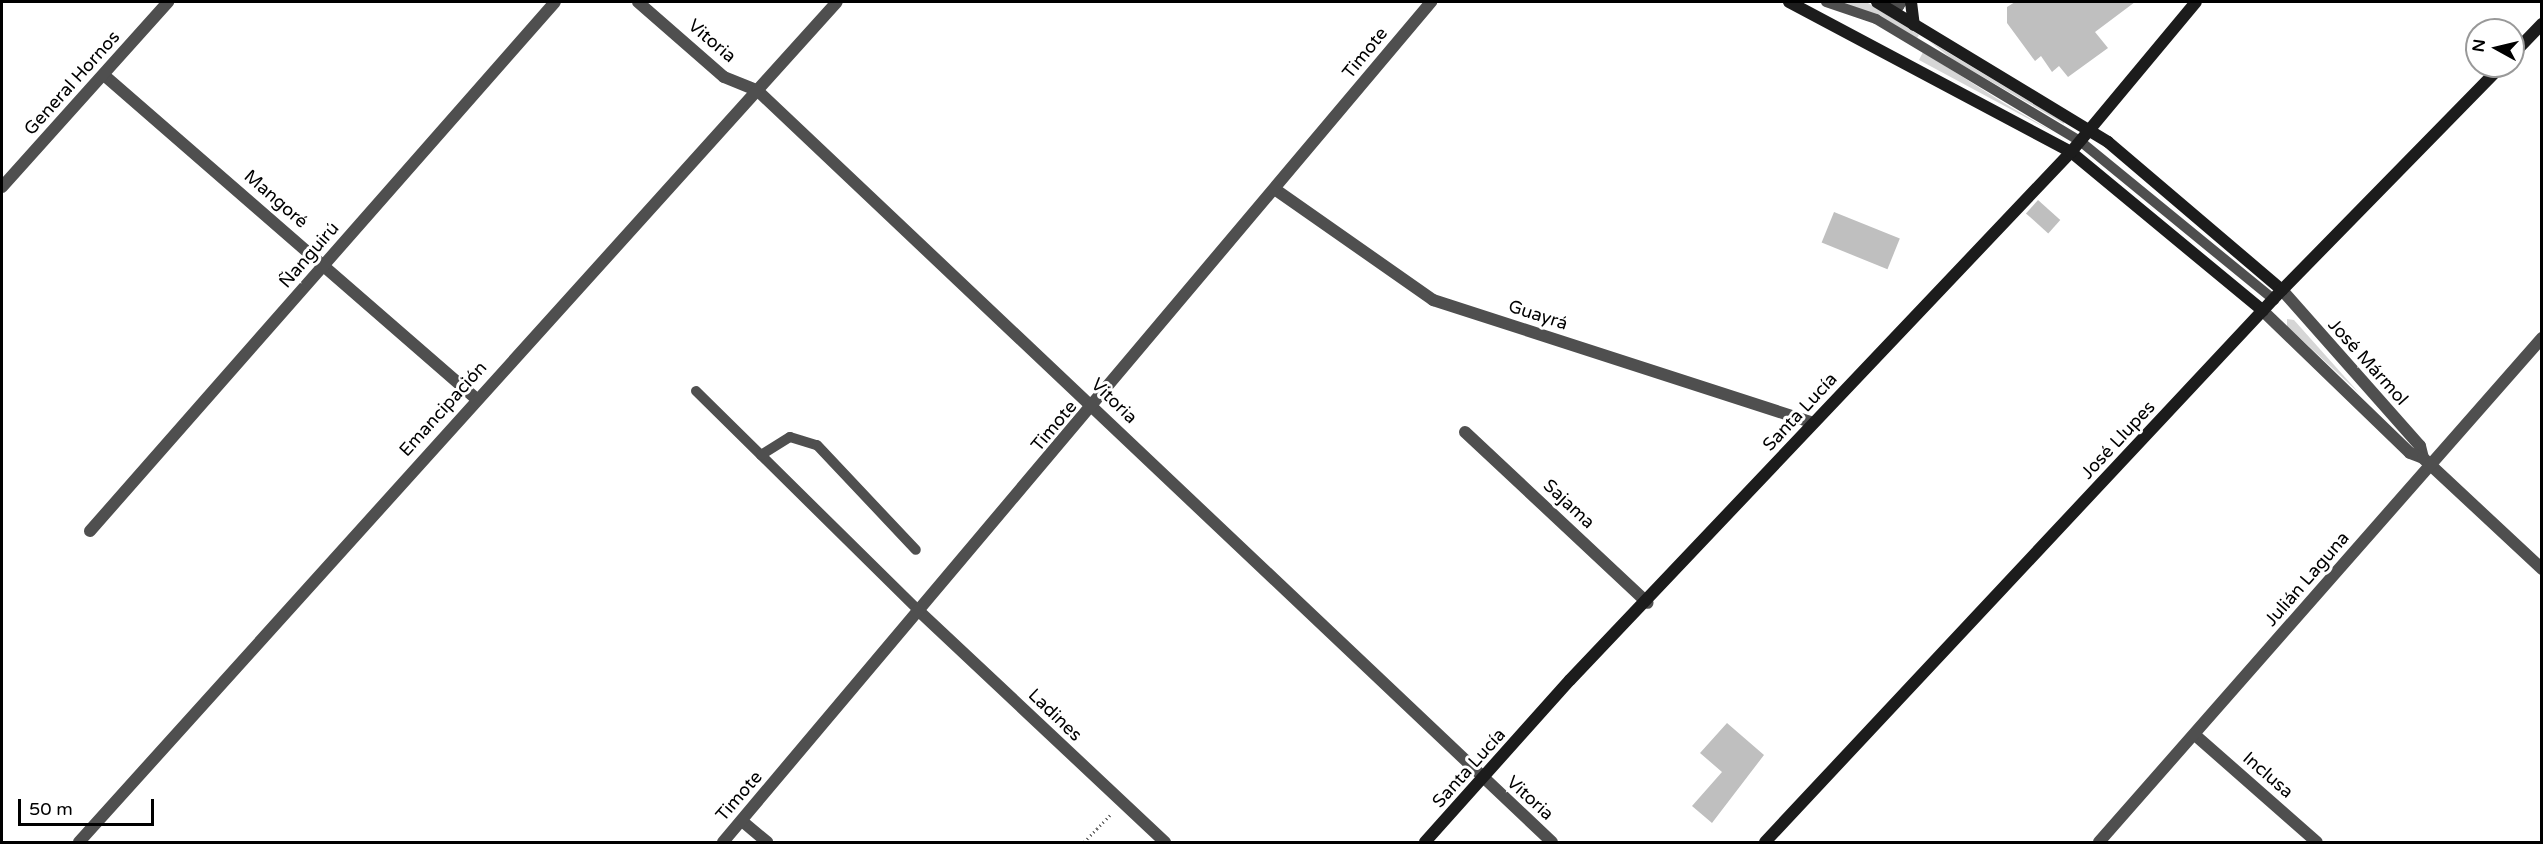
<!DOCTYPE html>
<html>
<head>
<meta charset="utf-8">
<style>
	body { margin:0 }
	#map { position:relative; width:2543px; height:844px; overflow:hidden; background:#fff; font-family:"Varela Round",sans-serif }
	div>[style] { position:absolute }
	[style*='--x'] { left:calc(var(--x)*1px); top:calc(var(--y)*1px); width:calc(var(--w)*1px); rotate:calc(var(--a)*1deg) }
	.green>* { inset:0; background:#d6d6d6 }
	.building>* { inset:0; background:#bfbfbf; transform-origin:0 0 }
	.path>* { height:3px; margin-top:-1.5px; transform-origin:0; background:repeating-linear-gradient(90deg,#717171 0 1.5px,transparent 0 4.5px) }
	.lane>* { height:10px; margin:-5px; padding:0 5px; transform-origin:5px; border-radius:5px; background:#4f4f4f }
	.street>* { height:12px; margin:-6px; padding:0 6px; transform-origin:6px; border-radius:6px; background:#4f4f4f }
	.secondary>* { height:12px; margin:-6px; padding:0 6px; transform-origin:6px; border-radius:6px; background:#1c1c1c }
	span { translate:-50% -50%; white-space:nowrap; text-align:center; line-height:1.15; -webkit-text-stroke:6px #fff; paint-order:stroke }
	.street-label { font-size:18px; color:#000 }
	.frame { position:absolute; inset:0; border:3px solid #000; pointer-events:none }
	.north { position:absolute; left:2465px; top:18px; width:60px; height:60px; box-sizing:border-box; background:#fff; border:2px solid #999; border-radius:50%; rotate:278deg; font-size:16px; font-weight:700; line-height:24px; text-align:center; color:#000 }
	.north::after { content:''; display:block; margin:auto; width:21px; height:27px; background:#000; clip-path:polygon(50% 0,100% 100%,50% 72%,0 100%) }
	.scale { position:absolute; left:18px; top:799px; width:136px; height:27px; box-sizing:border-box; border:3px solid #000; border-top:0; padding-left:8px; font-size:18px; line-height:21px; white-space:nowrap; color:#000; -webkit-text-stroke:4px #fff; paint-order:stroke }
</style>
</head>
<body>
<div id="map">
	<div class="green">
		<div style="clip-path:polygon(1839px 2px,1868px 3px,1919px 35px,1917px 38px)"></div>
		<div style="clip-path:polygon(1929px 41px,2064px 122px,2064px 124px,1952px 59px)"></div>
		<div style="clip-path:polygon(1923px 52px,2004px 103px,2055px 133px,1919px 60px)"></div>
		<div style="clip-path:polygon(2287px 319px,2294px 320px,2359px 393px,2287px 326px)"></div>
	</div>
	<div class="building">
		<div style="clip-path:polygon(2015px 2px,2135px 2px,2095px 32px,2108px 48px,2068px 77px,2059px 66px,2052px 72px,2041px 56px,2035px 61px,2007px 23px,2007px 7px)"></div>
		<div style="left:2038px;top:200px;width:30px;height:18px;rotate:42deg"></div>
		<div style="left:1834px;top:212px;width:71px;height:33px;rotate:22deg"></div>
		<div style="clip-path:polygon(1727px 723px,1764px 755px,1712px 823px,1692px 806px,1722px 772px,1700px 753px)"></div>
	</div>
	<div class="path">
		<div style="--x:1084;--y:842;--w:40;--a:-46"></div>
	</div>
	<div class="lane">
		<div style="--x:1826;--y:2;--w:53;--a:18.8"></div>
		<div style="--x:1876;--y:19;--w:238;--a:30.9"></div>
		<div style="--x:2080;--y:141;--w:251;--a:39.3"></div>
		<div style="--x:696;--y:391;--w:316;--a:44.6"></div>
		<div style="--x:761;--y:455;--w:34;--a:-32"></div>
		<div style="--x:790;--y:437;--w:28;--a:17"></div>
		<div style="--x:817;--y:445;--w:144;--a:46.7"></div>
	</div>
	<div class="street">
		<div style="--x:638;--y:2;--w:114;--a:41.1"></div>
		<div style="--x:724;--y:77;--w:37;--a:22"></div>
		<div style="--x:758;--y:91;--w:1093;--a:43.41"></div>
		<div style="--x:1888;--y:2;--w:11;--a:22"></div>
		<div style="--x:1898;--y:6;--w:5;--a:-53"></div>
		<div style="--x:105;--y:76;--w:491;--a:41"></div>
		<div style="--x:2;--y:187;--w:249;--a:-48.1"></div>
		<div style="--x:1276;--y:190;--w:192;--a:35"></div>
		<div style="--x:1433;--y:300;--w:399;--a:17.9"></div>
		<div style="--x:2282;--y:290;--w:208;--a:48.5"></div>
		<div style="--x:2420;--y:446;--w:12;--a:76"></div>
		<div style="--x:2263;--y:311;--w:204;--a:44"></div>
		<div style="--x:2410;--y:453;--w:14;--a:21"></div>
		<div style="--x:2423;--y:458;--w:163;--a:43"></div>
		<div style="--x:1465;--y:432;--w:250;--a:43.1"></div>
		<div style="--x:90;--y:531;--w:704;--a:-48.68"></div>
		<div style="--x:921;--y:613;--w:335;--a:43.2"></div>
		<div style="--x:2195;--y:735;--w:162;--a:41.3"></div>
		<div style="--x:742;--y:821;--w:33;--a:40"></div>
		<div style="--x:79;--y:842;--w:1131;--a:-47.94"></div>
		<div style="--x:723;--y:842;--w:1099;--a:-49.87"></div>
		<div style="--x:2099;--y:842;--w:671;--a:-48.69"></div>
	</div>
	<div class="secondary">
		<div style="--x:1789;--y:2;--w:319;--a:28"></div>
		<div style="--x:2071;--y:152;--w:249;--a:39.6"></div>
		<div style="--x:1877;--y:2;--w:270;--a:31.2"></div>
		<div style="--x:2108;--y:142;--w:228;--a:40.4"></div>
		<div style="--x:1911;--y:2;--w:23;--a:83"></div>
		<div style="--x:2513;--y:54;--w:42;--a:-46"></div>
		<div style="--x:1425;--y:842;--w:217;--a:-48.2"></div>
		<div style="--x:1570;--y:680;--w:728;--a:-46.5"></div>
		<div style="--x:2071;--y:152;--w:195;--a:-50.2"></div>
		<div style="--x:1765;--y:842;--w:756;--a:-46.88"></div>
		<div style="--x:2282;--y:290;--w:313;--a:-45.6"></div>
	</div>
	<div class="street-label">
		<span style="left:712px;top:41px;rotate:40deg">Vitoria</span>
		<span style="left:1365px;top:53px;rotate:-51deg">Timote</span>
		<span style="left:72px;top:83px;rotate:-48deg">General Hornos</span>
		<span style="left:276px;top:199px;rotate:41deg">Mangoré</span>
		<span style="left:309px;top:255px;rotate:-49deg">Ñanguirú</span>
		<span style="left:1538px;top:315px;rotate:18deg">Guayrá</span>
		<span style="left:2368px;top:362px;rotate:48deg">José Mármol</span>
		<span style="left:1114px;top:401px;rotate:44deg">Vitoria</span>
		<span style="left:443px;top:409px;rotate:-48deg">Emancipación</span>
		<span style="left:1800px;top:412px;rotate:-47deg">Santa Lucía</span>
		<span style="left:1054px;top:426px;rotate:-50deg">Timote</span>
		<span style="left:2118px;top:440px;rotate:-47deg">José Llupes</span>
		<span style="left:1569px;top:504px;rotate:43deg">Sajama</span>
		<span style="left:2307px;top:579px;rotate:-49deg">Julián Laguna</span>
		<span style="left:1055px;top:715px;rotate:44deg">Ladines</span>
		<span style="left:1469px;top:768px;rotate:-48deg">Santa Lucía</span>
		<span style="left:2268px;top:775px;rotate:41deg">Inclusa</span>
		<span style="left:739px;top:796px;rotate:-49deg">Timote</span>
		<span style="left:1530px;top:798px;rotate:42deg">Vitoria</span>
	</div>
	<div class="frame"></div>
	<div class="north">N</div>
	<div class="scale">50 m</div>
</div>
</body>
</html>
